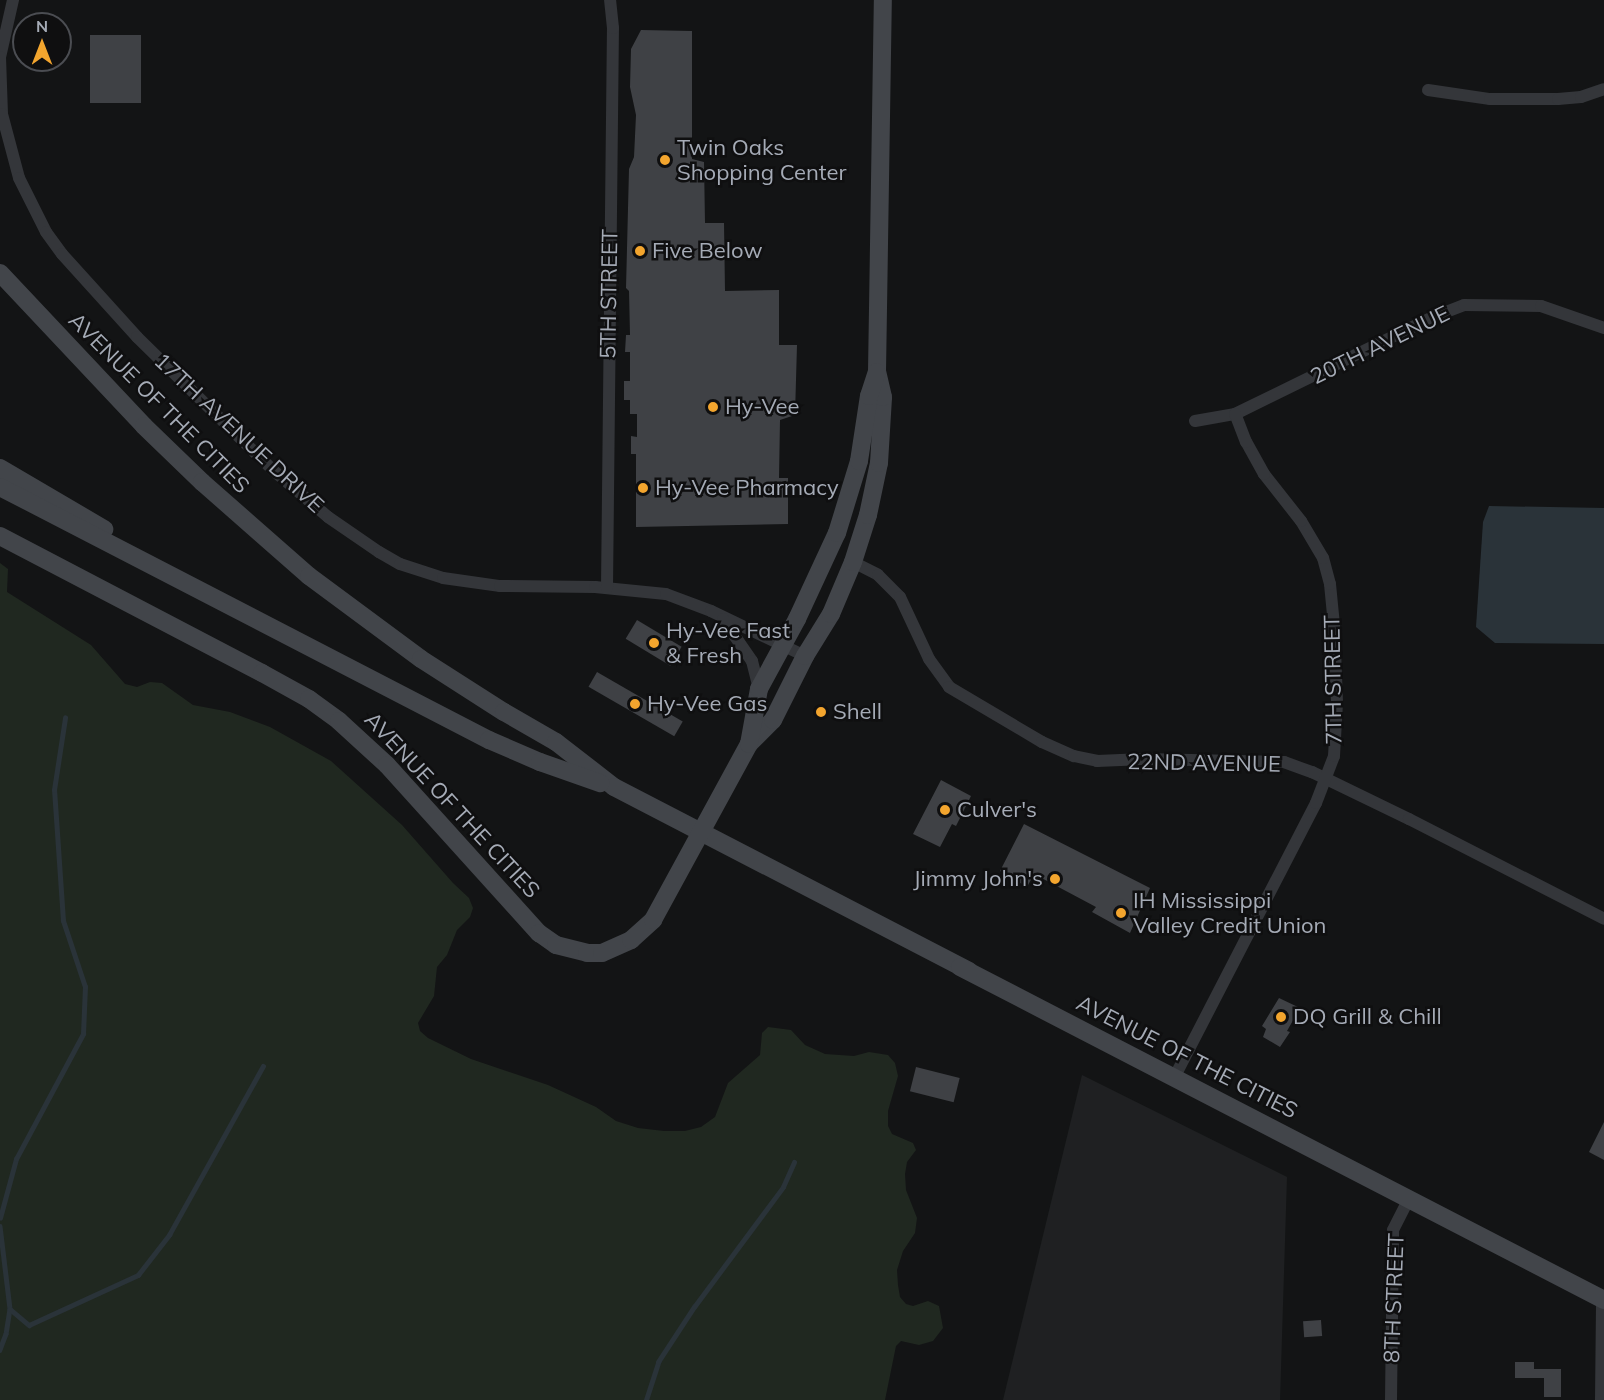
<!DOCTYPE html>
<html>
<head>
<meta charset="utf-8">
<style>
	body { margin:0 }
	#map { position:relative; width:1604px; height:1400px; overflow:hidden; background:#131415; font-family:Mulish,sans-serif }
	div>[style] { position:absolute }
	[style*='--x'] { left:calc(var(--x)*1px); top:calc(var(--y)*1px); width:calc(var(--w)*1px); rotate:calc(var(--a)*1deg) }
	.built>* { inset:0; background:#1f2022 }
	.green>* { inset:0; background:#202820 }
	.water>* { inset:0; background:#2a3339 }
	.stream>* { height:4.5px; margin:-2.25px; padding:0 2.25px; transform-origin:2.25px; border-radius:2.25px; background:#2a3339 }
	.building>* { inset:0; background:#3f4145; transform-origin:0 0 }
	.street>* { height:12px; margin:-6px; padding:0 6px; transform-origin:6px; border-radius:6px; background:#34363a }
	.secondary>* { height:18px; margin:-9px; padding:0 9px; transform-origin:9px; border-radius:9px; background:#42454a }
	.dots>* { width:16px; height:16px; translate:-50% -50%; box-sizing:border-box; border:3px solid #0f0f10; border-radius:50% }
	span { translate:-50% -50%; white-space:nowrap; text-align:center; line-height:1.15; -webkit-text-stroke:5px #0f0f10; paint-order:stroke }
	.poi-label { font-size:22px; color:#a5abb6 }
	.left { translate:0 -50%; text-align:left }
	.right { translate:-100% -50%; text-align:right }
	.street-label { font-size:22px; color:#a5abb6 }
	.north { position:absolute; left:12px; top:12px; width:60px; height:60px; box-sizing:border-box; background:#0f0f10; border:2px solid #4b4d52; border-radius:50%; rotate:0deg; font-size:16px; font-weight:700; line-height:24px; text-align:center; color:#a5abb6 }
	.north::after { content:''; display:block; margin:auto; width:21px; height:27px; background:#f3a52e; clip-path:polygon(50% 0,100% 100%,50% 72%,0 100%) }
</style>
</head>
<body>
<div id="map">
	<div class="built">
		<div style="clip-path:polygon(1082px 1075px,1287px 1177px,1280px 1400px,1003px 1400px)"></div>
	</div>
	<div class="green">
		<div style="clip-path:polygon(0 563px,8px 569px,7px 592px,91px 645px,125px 684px,137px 687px,150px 682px,162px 683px,193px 705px,230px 712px,270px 727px,331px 761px,402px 825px,453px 883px,469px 898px,473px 908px,470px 917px,457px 930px,447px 955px,437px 967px,434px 996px,418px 1023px,420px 1031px,428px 1038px,471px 1059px,548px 1085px,596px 1107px,616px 1121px,638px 1128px,664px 1131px,685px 1131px,701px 1127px,715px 1117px,728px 1083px,760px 1055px,762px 1033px,768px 1027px,791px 1030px,805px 1045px,825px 1054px,854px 1056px,869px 1052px,888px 1055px,895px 1063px,898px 1076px,888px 1111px,888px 1126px,892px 1134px,913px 1143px,916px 1150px,907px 1162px,905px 1174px,906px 1190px,917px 1218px,915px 1233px,903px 1251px,897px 1270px,898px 1285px,900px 1297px,906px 1304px,913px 1306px,928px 1301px,939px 1306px,943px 1328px,933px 1341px,919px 1345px,901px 1341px,896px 1346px,885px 1400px,0 1400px)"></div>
	</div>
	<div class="water">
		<div style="clip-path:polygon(1489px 506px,1604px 508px,1604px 644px,1495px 643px,1476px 627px,1483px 522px)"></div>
	</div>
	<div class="stream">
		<div style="--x:0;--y:1218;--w:61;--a:-74.8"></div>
		<div style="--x:16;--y:1159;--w:142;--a:-61.8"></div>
		<div style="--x:83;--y:1034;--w:47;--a:-87.6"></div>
		<div style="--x:85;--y:987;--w:70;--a:-108.4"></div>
		<div style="--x:63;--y:921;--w:131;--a:-93.9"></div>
		<div style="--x:54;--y:790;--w:73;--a:-81.3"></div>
		<div style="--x:0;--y:1226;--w:84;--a:83.1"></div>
		<div style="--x:10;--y:1309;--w:25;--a:99"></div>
		<div style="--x:6;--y:1334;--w:17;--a:111"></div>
		<div style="--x:10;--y:1309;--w:25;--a:40"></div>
		<div style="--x:29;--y:1325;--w:120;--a:-24.6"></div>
		<div style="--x:138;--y:1275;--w:51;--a:-52.2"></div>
		<div style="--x:169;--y:1235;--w:193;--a:-60.9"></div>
		<div style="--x:646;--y:1400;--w:40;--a:-72"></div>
		<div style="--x:658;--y:1362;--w:66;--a:-56.8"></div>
		<div style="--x:694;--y:1307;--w:149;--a:-53.4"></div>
		<div style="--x:783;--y:1187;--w:27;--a:-66"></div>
	</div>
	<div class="building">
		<div style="clip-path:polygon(641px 30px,692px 31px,692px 159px,704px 162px,705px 223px,724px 223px,725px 291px,779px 290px,779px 345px,797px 345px,795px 415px,780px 420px,779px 478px,788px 478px,788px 524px,636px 527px,636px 454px,631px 454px,631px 436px,637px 437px,637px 414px,630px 414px,630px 400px,624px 400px,624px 381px,630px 381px,630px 352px,625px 352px,626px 335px,630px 335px,629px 291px,626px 288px,629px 169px,634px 157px,636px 115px,630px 87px,631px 49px)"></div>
		<div style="left:90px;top:35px;width:51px;height:68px"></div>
		<div style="left:637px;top:620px;width:52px;height:22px;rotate:31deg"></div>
		<div style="left:597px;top:672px;width:99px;height:17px;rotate:30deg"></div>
		<div style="clip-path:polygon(941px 780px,971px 796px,956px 826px,952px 824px,940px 847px,913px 834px)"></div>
		<div style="clip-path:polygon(1024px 824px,1150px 888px,1130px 933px,1092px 912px,1096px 907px,1034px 874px,1027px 887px,1000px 871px)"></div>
		<div style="clip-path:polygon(1279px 998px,1300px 1008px,1287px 1031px,1290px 1032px,1280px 1047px,1263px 1037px,1266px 1029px,1262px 1026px)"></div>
		<div style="left:916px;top:1067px;width:45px;height:25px;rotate:14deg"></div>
		<div style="clip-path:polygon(1604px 1122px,1604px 1160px,1589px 1152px)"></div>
		<div style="left:1321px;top:1320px;width:16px;height:18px;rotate:86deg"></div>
		<div style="clip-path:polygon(1515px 1362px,1534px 1362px,1534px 1369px,1561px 1369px,1561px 1397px,1544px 1397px,1544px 1378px,1515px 1378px)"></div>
	</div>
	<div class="street">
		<div style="--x:13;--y:0;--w:58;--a:102.8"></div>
		<div style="--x:0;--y:57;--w:57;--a:88"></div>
		<div style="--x:2;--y:114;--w:66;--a:75.1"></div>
		<div style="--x:19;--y:178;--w:60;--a:63.4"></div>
		<div style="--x:46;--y:232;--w:27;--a:54"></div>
		<div style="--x:62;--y:254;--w:112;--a:47.9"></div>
		<div style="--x:137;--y:337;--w:192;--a:44.4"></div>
		<div style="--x:274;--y:471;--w:71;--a:40.4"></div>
		<div style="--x:328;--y:517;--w:62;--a:34.5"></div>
		<div style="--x:379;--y:552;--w:24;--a:30"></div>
		<div style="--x:400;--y:564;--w:45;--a:18"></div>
		<div style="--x:443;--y:578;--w:58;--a:8"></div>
		<div style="--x:500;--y:586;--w:95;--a:0.6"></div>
		<div style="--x:595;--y:587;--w:71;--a:5.6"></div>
		<div style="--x:666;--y:594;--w:48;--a:20.7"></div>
		<div style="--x:711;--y:611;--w:104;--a:25.6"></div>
		<div style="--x:1428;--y:90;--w:63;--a:8.3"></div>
		<div style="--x:1490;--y:99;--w:68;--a:0"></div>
		<div style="--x:1558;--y:99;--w:23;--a:-5"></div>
		<div style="--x:1581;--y:97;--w:24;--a:-19"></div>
		<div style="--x:1195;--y:421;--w:41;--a:-9.9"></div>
		<div style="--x:1235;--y:414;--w:220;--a:-26.1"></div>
		<div style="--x:1433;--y:317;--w:33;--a:-21"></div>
		<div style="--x:1464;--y:305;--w:77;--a:0.7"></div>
		<div style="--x:1541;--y:306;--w:67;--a:19.2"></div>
		<div style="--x:853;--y:562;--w:28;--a:27"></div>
		<div style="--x:878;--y:575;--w:31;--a:45"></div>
		<div style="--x:900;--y:597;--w:68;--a:64.9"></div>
		<div style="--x:929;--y:659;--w:34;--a:54"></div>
		<div style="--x:949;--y:687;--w:108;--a:30.6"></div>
		<div style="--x:1042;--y:742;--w:35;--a:24"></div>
		<div style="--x:1074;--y:756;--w:24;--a:12"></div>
		<div style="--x:1097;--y:761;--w:47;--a:-2.4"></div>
		<div style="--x:1144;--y:759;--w:140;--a:1.2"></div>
		<div style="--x:1284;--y:762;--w:30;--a:20"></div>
		<div style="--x:1312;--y:772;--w:108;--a:25.9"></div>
		<div style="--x:1409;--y:819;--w:219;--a:27.1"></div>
		<div style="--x:607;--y:588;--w:560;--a:-89.39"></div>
		<div style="--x:613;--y:28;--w:28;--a:-96"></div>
		<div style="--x:723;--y:619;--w:51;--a:55.4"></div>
		<div style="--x:752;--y:661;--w:29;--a:76"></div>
		<div style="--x:1174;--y:1078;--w:309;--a:-62.7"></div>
		<div style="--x:1316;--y:803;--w:50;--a:-69"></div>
		<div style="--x:1334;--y:756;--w:54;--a:-86.8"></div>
		<div style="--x:1337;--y:702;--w:77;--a:-92.2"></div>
		<div style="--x:1334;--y:625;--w:41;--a:-95.6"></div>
		<div style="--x:1330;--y:584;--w:27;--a:-105"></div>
		<div style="--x:1323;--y:558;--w:43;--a:-120.7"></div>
		<div style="--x:1301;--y:521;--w:60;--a:-128.2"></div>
		<div style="--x:1264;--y:474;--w:37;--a:-119"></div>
		<div style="--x:1246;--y:442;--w:30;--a:-111"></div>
		<div style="--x:1391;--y:1400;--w:170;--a:-89.3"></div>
		<div style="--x:1393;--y:1230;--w:35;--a:-63"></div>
		<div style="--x:1601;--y:1400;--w:101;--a:-89.4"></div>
	</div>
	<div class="secondary">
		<div style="--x:0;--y:273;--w:210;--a:46.7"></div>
		<div style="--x:144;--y:426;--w:81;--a:44"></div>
		<div style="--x:202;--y:482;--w:142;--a:41.3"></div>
		<div style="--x:309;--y:576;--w:139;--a:36.5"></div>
		<div style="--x:421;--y:659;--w:98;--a:32.6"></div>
		<div style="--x:504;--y:712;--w:60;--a:30"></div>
		<div style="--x:556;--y:742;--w:73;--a:37.8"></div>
		<div style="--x:614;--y:787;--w:400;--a:27.4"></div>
		<div style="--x:0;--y:468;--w:121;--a:30.4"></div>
		<div style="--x:0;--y:487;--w:551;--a:27.36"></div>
		<div style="--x:489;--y:740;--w:56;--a:23.3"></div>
		<div style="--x:540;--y:762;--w:64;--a:19.3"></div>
		<div style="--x:0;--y:536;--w:296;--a:27.6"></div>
		<div style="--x:262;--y:673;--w:54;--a:29"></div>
		<div style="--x:309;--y:699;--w:37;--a:36"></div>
		<div style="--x:339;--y:721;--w:65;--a:42.5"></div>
		<div style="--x:387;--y:765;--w:227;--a:47.9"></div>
		<div style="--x:539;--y:933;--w:21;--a:35"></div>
		<div style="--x:556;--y:945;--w:32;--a:14"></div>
		<div style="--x:587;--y:953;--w:15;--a:0"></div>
		<div style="--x:602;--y:953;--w:32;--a:-24"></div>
		<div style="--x:631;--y:940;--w:30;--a:-42"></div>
		<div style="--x:653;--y:920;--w:200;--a:-61.4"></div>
		<div style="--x:749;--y:744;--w:34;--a:-45"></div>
		<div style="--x:773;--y:720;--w:72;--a:-63.4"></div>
		<div style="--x:805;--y:656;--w:49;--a:-58.2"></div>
		<div style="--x:831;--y:614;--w:56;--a:-67.1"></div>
		<div style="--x:853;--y:562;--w:49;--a:-72.3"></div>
		<div style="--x:868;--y:515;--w:53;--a:-78.1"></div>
		<div style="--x:879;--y:463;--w:66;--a:-86.5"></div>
		<div style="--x:883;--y:397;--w:26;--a:-103"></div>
		<div style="--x:877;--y:372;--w:372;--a:-89.1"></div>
		<div style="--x:749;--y:744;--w:56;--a:-79.7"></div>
		<div style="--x:759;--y:689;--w:80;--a:-61.5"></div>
		<div style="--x:797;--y:619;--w:95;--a:-65.1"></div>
		<div style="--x:837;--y:533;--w:75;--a:-73"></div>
		<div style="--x:859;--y:461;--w:66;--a:-81.3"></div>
		<div style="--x:869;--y:396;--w:25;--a:-72"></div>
		<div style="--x:960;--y:967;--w:725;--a:27.34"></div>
	</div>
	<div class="dots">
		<div style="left:665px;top:160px;background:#f3a52e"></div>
		<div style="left:640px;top:251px;background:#f3a52e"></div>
		<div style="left:713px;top:407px;background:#f3a52e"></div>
		<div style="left:643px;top:488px;background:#f3a52e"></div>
		<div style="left:654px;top:643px;background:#f3a52e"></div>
		<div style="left:635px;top:704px;background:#f3a52e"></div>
		<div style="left:821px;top:712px;background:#f3a52e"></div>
		<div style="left:945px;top:810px;background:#f3a52e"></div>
		<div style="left:1055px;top:879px;background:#f3a52e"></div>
		<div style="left:1121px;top:913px;background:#f3a52e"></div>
		<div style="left:1281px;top:1017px;background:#f3a52e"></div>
	</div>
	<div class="poi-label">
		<span class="left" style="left:677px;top:160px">Twin Oaks<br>Shopping Center</span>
		<span class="left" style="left:652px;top:251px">Five Below</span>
		<span class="left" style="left:725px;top:407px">Hy-Vee</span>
		<span class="left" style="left:655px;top:488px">Hy-Vee Pharmacy</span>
		<span class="left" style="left:666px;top:643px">Hy-Vee Fast<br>&amp; Fresh</span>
		<span class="left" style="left:647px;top:704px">Hy-Vee Gas</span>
		<span class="left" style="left:833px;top:712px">Shell</span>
		<span class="left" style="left:957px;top:810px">Culver's</span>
		<span class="right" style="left:1043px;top:879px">Jimmy John's</span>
		<span class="left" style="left:1133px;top:913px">IH Mississippi<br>Valley Credit Union</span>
		<span class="left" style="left:1293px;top:1017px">DQ Grill &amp; Chill</span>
	</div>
	<div class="street-label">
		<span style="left:609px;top:294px;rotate:-89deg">5TH STREET</span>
		<span style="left:1380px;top:345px;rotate:-26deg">20TH AVENUE</span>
		<span style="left:159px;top:403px;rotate:45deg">AVENUE OF THE CITIES</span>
		<span style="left:239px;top:433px;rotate:43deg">17TH AVENUE DRIVE</span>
		<span style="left:1333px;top:680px;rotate:-91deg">7TH STREET</span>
		<span style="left:1204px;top:763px;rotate:1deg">22ND AVENUE</span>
		<span style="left:452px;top:805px;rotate:47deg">AVENUE OF THE CITIES</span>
		<span style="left:1187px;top:1057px;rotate:27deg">AVENUE OF THE CITIES</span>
		<span style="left:1394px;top:1298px;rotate:-88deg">8TH STREET</span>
	</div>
	<div class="north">N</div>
</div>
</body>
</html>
